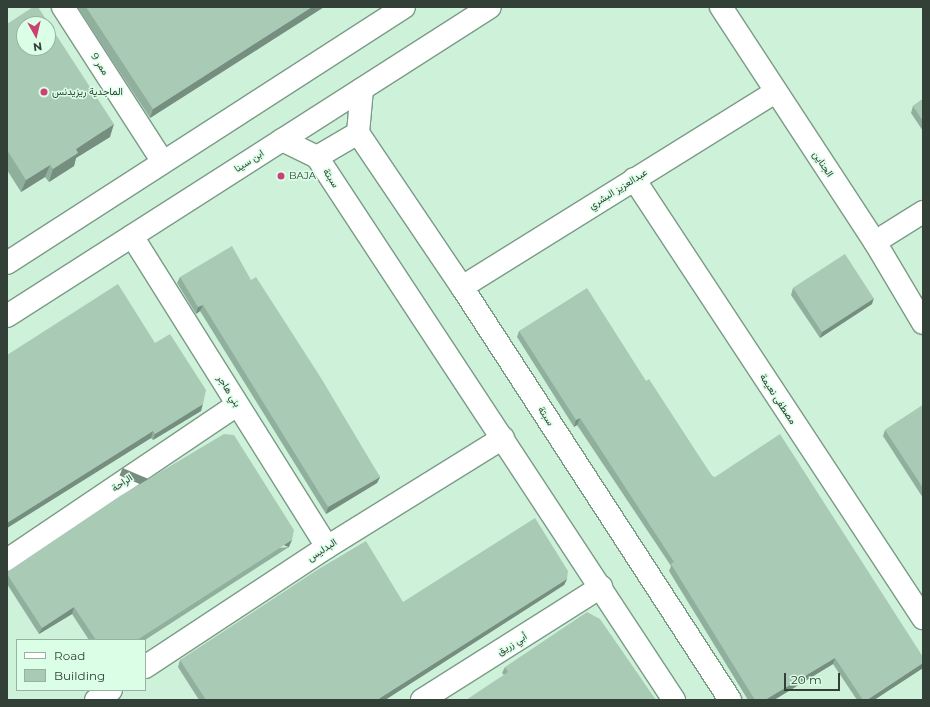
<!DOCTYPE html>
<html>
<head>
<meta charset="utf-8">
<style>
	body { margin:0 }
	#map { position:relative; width:930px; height:707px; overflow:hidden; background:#cef1da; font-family:Montserrat,Vazirmatn,sans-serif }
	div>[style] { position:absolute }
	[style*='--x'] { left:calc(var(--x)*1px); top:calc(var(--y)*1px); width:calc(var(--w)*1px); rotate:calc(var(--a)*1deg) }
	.roads { filter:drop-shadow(1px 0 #7b9b87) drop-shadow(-1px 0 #7b9b87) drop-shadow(0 1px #7b9b87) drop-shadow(0 -1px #7b9b87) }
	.minor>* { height:22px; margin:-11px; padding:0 11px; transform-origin:11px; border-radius:11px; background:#fff }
	.tertiary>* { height:22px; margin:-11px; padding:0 11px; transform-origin:11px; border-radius:11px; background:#fff }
	.wall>* { inset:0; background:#91af9d }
	.shaded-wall>* { inset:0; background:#768e7f; transform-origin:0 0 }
	.building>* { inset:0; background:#a9cbb6; transform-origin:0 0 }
	.dots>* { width:11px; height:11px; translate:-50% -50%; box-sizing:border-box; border:2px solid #dbfee7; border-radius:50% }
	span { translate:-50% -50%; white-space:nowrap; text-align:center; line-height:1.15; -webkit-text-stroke:3px #dbfee7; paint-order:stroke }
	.street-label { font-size:10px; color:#324037 }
	.poi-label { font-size:10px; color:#324037 }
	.left { translate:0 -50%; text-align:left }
	.frame { position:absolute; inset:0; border:8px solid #324037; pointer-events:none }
	.legend { position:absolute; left:16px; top:639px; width:130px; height:52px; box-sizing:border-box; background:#dbfee7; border:1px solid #97b2a1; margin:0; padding:5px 7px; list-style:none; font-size:12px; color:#324037 }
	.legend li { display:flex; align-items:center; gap:8px; height:20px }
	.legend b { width:20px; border:1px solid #97b2a1 }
	.north { position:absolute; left:16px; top:16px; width:40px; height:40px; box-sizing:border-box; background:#dbfee7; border:1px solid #97b2a1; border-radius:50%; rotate:172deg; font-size:11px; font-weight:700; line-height:16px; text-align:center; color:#324037 }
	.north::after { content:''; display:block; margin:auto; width:14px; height:18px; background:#cc4073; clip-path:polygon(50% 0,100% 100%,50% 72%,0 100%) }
	.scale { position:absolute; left:784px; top:673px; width:56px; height:18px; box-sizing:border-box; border:2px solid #324037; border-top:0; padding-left:5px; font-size:12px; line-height:14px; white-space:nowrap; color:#324037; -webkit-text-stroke:3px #dbfee7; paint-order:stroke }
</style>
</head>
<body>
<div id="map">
	<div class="roads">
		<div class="minor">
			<div style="--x:63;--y:7;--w:184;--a:57.2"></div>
			<div style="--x:721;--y:7;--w:281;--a:56.8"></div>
			<div style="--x:875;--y:242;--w:94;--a:59.3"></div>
			<div style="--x:362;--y:89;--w:44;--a:95.2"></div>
			<div style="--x:358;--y:133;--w:186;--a:56"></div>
			<div style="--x:462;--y:287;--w:492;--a:57"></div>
			<div style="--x:282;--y:140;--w:39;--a:26"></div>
			<div style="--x:317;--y:157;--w:650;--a:56.68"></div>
			<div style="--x:317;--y:157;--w:48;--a:-30.3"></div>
			<div style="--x:634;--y:179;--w:526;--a:56.64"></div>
			<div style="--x:132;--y:236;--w:367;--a:57.9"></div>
			<div style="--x:875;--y:242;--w:57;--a:-32"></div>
			<div style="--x:462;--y:287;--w:369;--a:-31.9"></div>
			<div style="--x:7;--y:560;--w:277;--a:-34"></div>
			<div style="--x:145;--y:667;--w:218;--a:-33.4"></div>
			<div style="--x:327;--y:547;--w:207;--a:-31.8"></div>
			<div style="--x:96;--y:700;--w:18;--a:-34"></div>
			<div style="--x:422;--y:700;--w:212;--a:-32.3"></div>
		</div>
		<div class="tertiary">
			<div style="--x:7;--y:263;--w:472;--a:-32.8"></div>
			<div style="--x:7;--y:316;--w:573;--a:-32.61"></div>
		</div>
	</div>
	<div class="wall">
		<div style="clip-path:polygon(77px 7px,324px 7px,150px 118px)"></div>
		<div style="clip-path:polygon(7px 24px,110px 137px,76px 158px,74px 166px,49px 182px,45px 177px,21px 192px,7px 170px)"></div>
		<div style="clip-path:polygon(923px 99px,923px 131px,911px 113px,913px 106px)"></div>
		<div style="clip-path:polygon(180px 277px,251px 280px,380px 477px,377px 483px,326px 514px,200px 311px,196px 314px,177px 283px)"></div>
		<div style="clip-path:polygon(793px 288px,872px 304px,820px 338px,791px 295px)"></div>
		<div style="clip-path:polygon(519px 331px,646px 381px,712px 476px,923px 657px,923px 668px,874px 700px,857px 700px,833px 664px,774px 700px,748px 700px,669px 571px,671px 566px,577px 425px,574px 427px,517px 337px)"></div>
		<div style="clip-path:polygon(155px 343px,201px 411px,153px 440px,151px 438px,7px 528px,7px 355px)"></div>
		<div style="clip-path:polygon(923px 405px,923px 498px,883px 436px,885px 430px)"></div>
		<div style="clip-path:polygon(289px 547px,145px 640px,89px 640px,72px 614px,39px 634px,7px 584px,7px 572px)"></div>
		<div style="clip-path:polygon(567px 579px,564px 585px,385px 700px,199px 700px,178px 667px,180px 660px,403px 602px)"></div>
		<div style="clip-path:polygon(505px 667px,656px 700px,504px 675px,502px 673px)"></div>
	</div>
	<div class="shaded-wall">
		<div style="clip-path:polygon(312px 7px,324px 7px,150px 118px,153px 109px)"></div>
		<div style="clip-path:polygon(114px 124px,110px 137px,76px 158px,74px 166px,49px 182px,53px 169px,76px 149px)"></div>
		<div style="clip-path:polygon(50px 165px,45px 177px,21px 192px,26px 180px)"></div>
		<div style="clip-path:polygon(874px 298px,872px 304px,820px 338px,822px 332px)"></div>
		<div style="clip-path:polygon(203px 305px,200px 311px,196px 314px,198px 307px)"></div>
		<div style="clip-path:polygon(203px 404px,201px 411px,153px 440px,155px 434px)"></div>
		<div style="clip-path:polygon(580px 418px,577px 425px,574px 427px,576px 420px)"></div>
		<div style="clip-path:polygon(153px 431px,151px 438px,7px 528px,7px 523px)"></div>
		<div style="clip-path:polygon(380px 477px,377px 483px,326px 514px,328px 507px)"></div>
		<div style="left:292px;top:540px;width:8px;height:184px;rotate:113deg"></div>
		<div style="clip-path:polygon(567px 579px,564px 585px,385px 700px,377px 700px)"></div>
		<div style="clip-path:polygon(74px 607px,72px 614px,39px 634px,42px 628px)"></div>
		<div style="clip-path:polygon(835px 658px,833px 664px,774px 700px,765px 700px)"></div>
		<div style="clip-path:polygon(923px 663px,923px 668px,874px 700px,867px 700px)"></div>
	</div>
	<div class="building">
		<div style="clip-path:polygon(evenodd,33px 7px,38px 7px,114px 124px,76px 149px,78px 153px,53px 169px,50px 165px,26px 180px,7px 150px,7px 24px,33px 7px,24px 24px,48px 24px,48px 48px,24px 48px,24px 24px)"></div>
		<div style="clip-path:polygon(86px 7px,312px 7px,153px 109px)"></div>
		<div style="clip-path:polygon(923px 99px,923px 121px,913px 106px)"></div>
		<div style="clip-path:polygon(232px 246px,251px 280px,256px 277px,321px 378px,380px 477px,328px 507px,203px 305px,198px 307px,180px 277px)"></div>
		<div style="left:845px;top:254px;width:53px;height:62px;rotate:57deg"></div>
		<div style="clip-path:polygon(118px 284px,155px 343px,170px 334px,206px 390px,203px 404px,155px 434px,153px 431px,7px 523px,7px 355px)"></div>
		<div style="clip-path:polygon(587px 288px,646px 381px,649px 379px,712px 476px,715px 477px,780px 434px,923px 657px,923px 663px,867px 700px,863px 700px,835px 658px,765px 700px,755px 700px,671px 564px,674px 562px,580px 418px,576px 420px,519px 331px)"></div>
		<div style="clip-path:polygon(923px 405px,923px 488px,885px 430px)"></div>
		<div style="clip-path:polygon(224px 434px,234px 435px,294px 530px,292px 540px,137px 640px,96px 640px,74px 607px,42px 628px,7px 574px,7px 572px,120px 496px)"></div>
		<div style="clip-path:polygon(535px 518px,568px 571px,567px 579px,377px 700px,206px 700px,180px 660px,317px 570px,366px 541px,403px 602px)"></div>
		<div style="clip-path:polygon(587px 612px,600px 619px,656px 700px,466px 700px,508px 672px,505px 667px)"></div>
	</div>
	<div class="dots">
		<div style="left:44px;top:92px;background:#cc4073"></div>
		<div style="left:281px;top:176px;background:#cc4073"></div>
	</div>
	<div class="street-label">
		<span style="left:100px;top:64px;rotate:57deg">ممر 9</span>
		<span style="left:249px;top:161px;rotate:-33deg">ابن سينا</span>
		<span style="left:823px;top:164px;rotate:56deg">الجناين</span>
		<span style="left:331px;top:178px;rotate:57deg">سبتة</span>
		<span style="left:618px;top:189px;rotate:-32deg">عبدالعزيز البشري</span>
		<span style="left:229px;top:391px;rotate:58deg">بني هاجر</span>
		<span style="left:778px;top:399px;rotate:57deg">مصطفى نعيمة</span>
		<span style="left:546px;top:416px;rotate:57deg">سبتة</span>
		<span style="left:122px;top:483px;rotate:-34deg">الراحة</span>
		<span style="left:322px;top:550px;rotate:-33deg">البدليس</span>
		<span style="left:512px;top:644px;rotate:-32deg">أبي زريق</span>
	</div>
	<div class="poi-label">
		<span class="left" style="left:52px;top:92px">الماجدية ريزيدنس</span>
		<span class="left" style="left:289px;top:176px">BAJA</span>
	</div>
	<div class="frame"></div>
	<ul class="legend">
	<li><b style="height:5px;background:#fff"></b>Road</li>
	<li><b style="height:11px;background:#a9cbb6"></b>Building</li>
	</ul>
	<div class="north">N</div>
	<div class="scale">20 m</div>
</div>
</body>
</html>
